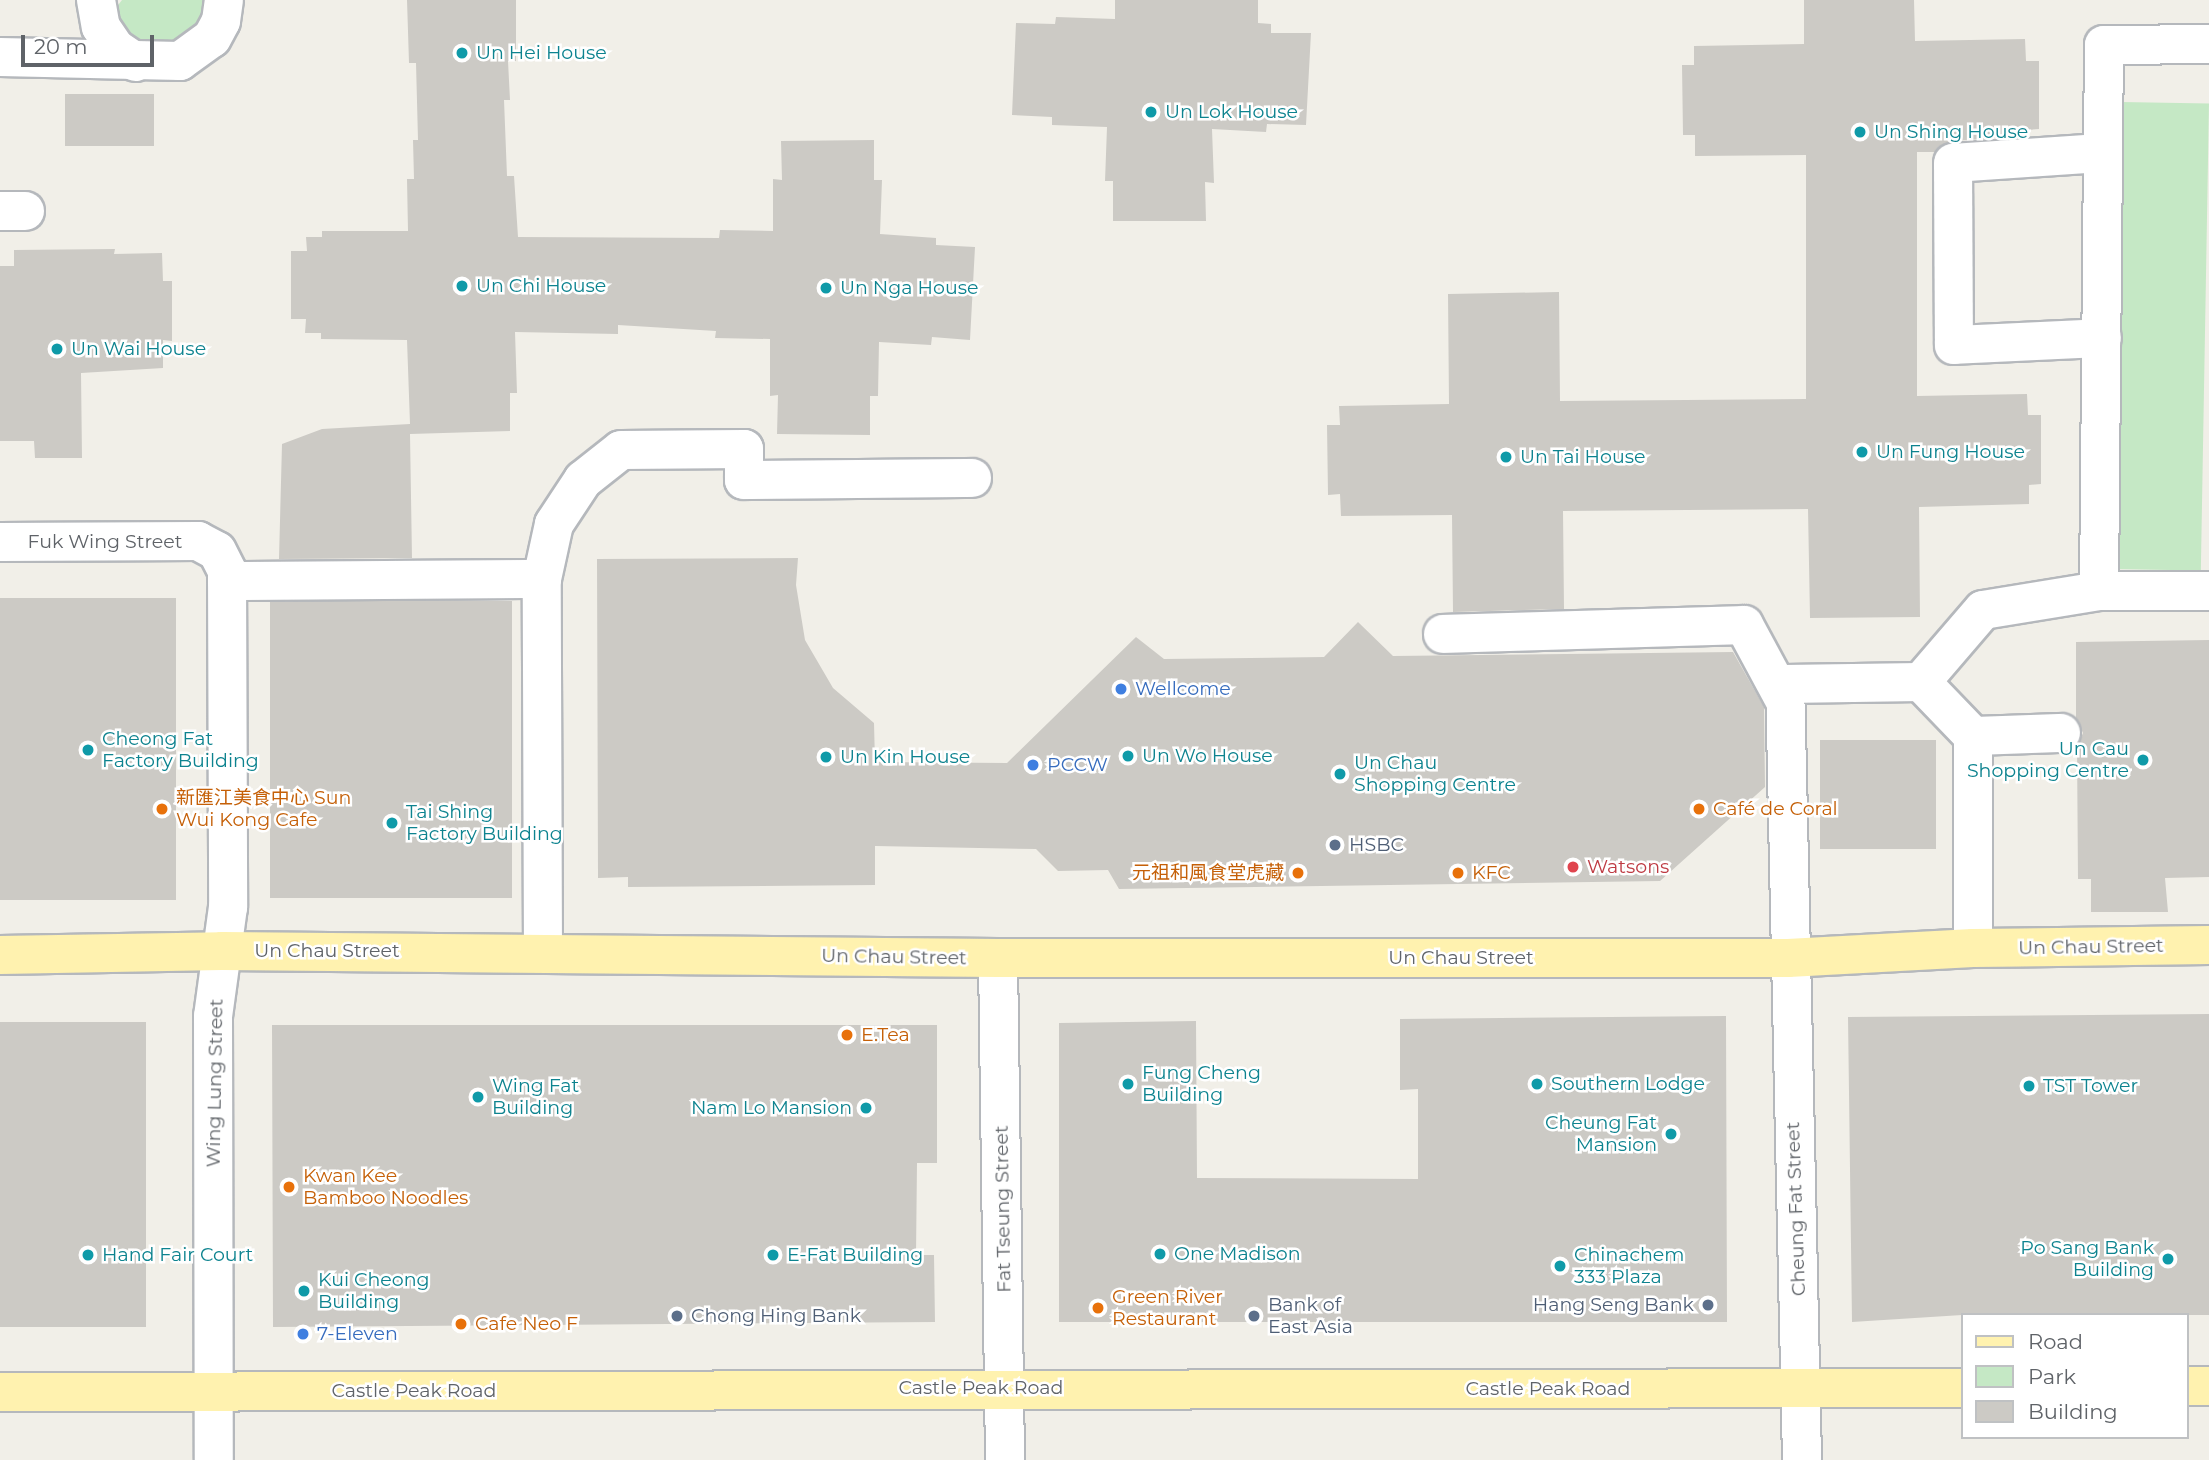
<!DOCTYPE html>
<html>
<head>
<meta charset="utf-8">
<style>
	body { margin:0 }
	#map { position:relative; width:2209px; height:1460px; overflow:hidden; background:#f1efe8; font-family:Montserrat,"Noto Sans TC",sans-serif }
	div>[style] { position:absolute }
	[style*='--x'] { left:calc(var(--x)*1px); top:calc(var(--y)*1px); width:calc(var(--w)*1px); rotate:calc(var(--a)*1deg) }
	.green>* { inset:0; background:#c5e8c5; transform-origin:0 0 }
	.building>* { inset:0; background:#cccac5; transform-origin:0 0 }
	.roads { filter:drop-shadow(2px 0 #b5b8bc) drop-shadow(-2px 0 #b5b8bc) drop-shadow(0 2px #b5b8bc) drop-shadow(0 -2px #b5b8bc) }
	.minor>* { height:38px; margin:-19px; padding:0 19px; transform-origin:19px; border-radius:19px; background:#fff }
	.major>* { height:38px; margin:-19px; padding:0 19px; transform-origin:19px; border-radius:19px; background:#fff2af }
	.dots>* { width:19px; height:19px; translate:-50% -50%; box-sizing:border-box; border:4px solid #fff; border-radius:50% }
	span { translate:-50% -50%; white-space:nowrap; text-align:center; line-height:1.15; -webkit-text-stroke:5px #fff; paint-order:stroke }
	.culture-label { font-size:19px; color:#0d838f }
	.left { translate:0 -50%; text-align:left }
	.right { translate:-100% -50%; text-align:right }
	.street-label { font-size:19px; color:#5f6368 }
	.shop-label { font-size:19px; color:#366cbe }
	.food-label { font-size:19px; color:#c56008 }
	.service-label { font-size:19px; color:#4e5e75 }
	.health-label { font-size:19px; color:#be3a42 }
	.legend { position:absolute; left:1961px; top:1313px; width:228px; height:126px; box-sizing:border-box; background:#fff; border:2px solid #bfc1c3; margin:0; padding:9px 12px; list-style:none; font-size:21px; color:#5f6368 }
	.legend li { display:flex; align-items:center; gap:14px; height:35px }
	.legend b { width:35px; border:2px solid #bfc1c3 }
	.scale { position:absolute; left:21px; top:35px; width:133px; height:32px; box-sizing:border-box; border:4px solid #5f6368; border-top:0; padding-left:9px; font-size:21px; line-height:24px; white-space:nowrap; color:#5f6368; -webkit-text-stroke:5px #fff; paint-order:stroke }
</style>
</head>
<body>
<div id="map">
	<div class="green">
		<div style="clip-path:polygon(122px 0,205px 0,195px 32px,181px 42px,147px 46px,120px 25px,115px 9px)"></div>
		<div style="left:2121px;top:102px;width:88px;height:467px;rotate:1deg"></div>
	</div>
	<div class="building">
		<div style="clip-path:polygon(407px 0,516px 0,516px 61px,508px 61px,510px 100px,504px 100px,507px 176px,514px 176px,518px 237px,719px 238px,720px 230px,773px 231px,773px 179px,782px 180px,781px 141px,874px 140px,874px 180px,882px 180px,880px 234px,936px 238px,936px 245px,975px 247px,970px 340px,932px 337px,931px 345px,879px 342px,878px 396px,870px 396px,870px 435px,777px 434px,778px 395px,770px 396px,770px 339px,715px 338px,716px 331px,618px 325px,618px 334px,515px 332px,517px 393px,510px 393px,510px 431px,410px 434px,412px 558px,279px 559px,282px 444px,322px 429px,410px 424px,407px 340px,321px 339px,321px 333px,305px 333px,306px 319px,291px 319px,291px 251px,307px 251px,306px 237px,322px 237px,322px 231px,408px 231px,407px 179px,414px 179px,413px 140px,418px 140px,416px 63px,409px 63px)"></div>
		<div style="clip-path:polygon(1115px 0,1258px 0,1258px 23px,1271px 24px,1271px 33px,1311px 33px,1306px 125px,1267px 124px,1266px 132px,1212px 129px,1214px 183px,1205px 182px,1206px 221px,1113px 221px,1113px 181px,1105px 181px,1107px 127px,1052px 125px,1052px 117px,1012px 115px,1016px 23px,1055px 24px,1056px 17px,1115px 19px)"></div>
		<div style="clip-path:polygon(1804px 0,1914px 0,1915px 41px,2025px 39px,2026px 61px,2039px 61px,2039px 129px,2027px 130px,2027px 136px,1952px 141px,1935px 152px,1917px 152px,1917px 396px,2027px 394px,2028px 415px,2041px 415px,2041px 484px,2029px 485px,2029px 504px,1919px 507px,1920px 617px,1810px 618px,1808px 509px,1563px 511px,1564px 609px,1453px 612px,1452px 515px,1341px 516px,1340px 494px,1328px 495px,1327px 425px,1340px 425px,1339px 406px,1449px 404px,1448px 294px,1559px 292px,1560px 401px,1806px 399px,1806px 155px,1695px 156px,1695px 135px,1683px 135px,1682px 65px,1694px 65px,1694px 46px,1804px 44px)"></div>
		<div style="left:154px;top:94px;width:52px;height:89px;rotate:90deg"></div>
		<div style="clip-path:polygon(115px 249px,114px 254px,162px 253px,163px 281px,172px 281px,172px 341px,163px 340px,163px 368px,81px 373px,82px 458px,35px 458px,34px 441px,0 441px,0 266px,14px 266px,14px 250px)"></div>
		<div style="clip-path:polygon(798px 558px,796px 585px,805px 640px,833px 688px,874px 723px,875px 762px,1007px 763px,1136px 637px,1164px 659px,1324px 657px,1358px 622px,1393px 656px,1733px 652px,1764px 707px,1765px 787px,1660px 881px,1119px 889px,1108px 870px,1058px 871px,1036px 849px,875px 846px,875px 885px,628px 887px,628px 877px,598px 878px,597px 559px)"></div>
		<div style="left:176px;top:598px;width:302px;height:176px;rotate:90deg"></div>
		<div style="left:512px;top:601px;width:297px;height:242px;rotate:90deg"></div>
		<div style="clip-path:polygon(2209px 640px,2209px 877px,2165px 878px,2168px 912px,2091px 912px,2091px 879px,2078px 879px,2077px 747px,2083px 733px,2076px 718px,2076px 642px)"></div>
		<div style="left:1936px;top:740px;width:109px;height:116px;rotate:90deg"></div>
		<div style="clip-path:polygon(2209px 1014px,2209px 1315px,1962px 1315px,1852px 1322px,1848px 1017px)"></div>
		<div style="clip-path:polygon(1726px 1016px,1727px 1322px,1059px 1322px,1059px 1023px,1196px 1021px,1197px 1178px,1418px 1179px,1418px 1089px,1400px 1090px,1400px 1019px)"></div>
		<div style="left:0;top:1022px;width:146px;height:305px"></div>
		<div style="clip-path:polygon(272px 1025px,937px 1025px,937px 1163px,917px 1163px,916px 1255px,934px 1255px,935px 1322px,273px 1327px)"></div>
	</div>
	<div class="roads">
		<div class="minor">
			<div style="--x:96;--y:0;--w:27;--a:80"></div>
			<div style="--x:101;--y:27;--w:25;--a:56"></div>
			<div style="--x:115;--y:48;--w:25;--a:34"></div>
			<div style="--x:0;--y:57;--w:180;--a:1.3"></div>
			<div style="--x:180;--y:61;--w:39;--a:-36"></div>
			<div style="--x:212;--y:38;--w:19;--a:-62"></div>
			<div style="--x:221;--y:21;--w:21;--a:-82"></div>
			<div style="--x:2100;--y:153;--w:147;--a:176.1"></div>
			<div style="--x:1953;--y:163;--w:182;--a:89.7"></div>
			<div style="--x:1954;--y:345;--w:148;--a:-2.7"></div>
			<div style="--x:0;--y:211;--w:25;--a:0"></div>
			<div style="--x:0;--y:542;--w:198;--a:-0.3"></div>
			<div style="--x:198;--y:541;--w:21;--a:28"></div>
			<div style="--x:217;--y:551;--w:22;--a:63"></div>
			<div style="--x:227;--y:571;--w:336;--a:89.8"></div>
			<div style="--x:228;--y:907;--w:110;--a:97.8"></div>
			<div style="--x:213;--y:1016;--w:444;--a:89.9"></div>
			<div style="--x:227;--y:581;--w:315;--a:-0.4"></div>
			<div style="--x:2099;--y:591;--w:546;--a:-89.48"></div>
			<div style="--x:2104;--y:45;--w:105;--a:-0.5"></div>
			<div style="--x:1443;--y:634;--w:301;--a:-1.7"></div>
			<div style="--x:1744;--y:625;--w:86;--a:61.7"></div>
			<div style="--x:1921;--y:682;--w:95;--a:-49.3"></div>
			<div style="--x:1983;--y:610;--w:118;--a:-9.3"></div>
			<div style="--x:2099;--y:591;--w:110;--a:0"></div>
			<div style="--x:1973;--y:736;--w:88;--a:-2"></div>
			<div style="--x:543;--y:953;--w:374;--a:-90.2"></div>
			<div style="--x:542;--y:579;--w:56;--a:-77.7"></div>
			<div style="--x:554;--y:524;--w:53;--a:-56.6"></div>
			<div style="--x:583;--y:480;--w:48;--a:-38.3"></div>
			<div style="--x:621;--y:450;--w:123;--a:-0.5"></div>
			<div style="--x:744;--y:449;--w:31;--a:90"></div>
			<div style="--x:744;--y:480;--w:228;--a:-0.5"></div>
			<div style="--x:998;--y:958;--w:502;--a:89.2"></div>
			<div style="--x:1802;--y:1460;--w:776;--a:-91.25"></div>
			<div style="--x:1785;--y:684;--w:136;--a:-0.8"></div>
			<div style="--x:1921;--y:682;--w:75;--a:46.1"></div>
			<div style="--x:1973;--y:736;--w:212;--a:90"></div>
		</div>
		<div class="major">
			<div style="--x:0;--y:955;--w:222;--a:-1"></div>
			<div style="--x:222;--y:951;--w:776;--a:0.52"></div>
			<div style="--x:998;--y:958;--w:790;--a:0"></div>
			<div style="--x:1788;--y:958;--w:185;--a:-3.1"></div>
			<div style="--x:1973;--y:948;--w:236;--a:-0.7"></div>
			<div style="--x:2186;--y:1386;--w:23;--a:0"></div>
			<div style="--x:0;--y:1392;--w:1962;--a:-0.12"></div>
		</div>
	</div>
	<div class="dots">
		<div style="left:462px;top:53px;background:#0f9aa8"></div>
		<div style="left:1151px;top:112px;background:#0f9aa8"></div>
		<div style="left:1860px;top:132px;background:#0f9aa8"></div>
		<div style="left:462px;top:286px;background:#0f9aa8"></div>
		<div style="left:826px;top:288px;background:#0f9aa8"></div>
		<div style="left:57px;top:349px;background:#0f9aa8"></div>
		<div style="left:1862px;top:452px;background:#0f9aa8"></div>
		<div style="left:1506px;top:457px;background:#0f9aa8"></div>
		<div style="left:1121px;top:689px;background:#3f7fe0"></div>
		<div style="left:88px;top:750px;background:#0f9aa8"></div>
		<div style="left:1128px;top:756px;background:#0f9aa8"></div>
		<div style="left:826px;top:757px;background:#0f9aa8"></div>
		<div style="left:2143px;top:760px;background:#0f9aa8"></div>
		<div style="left:1033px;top:765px;background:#3f7fe0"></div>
		<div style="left:1340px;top:774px;background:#0f9aa8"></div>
		<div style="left:162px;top:809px;background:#e8710a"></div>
		<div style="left:1699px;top:809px;background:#e8710a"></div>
		<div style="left:392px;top:823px;background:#0f9aa8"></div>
		<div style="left:1335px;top:845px;background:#5c6f8a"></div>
		<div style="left:1573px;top:867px;background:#e0444e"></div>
		<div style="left:1298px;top:873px;background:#e8710a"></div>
		<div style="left:1458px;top:873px;background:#e8710a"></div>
		<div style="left:847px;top:1035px;background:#e8710a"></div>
		<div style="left:1128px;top:1084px;background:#0f9aa8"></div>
		<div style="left:1537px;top:1084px;background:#0f9aa8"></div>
		<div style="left:2029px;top:1086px;background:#0f9aa8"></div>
		<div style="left:478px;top:1097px;background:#0f9aa8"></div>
		<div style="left:866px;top:1108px;background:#0f9aa8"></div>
		<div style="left:1671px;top:1134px;background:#0f9aa8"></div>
		<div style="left:289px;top:1187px;background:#e8710a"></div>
		<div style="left:1160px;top:1254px;background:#0f9aa8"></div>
		<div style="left:88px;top:1255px;background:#0f9aa8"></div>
		<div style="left:773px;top:1255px;background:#0f9aa8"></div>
		<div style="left:2168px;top:1259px;background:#0f9aa8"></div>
		<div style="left:1560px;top:1266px;background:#0f9aa8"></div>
		<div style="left:304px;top:1291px;background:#0f9aa8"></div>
		<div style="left:1708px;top:1305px;background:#5c6f8a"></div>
		<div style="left:1098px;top:1308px;background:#e8710a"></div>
		<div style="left:677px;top:1316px;background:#5c6f8a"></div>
		<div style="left:1254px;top:1316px;background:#5c6f8a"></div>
		<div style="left:461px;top:1324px;background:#e8710a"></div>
		<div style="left:303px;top:1334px;background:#3f7fe0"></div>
	</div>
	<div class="culture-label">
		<span class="left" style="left:476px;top:53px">Un Hei House</span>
		<span class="left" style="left:1165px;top:112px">Un Lok House</span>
		<span class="left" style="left:1874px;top:132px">Un Shing House</span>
		<span class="left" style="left:476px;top:286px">Un Chi House</span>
		<span class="left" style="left:840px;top:288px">Un Nga House</span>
		<span class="left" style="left:71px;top:349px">Un Wai House</span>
		<span class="left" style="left:1876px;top:452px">Un Fung House</span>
		<span class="left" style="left:1520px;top:457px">Un Tai House</span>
		<span class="left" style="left:102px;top:750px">Cheong Fat<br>Factory Building</span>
		<span class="right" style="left:2129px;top:760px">Un Cau<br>Shopping Centre</span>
		<span class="left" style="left:1142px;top:756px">Un Wo House</span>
		<span class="left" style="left:840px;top:757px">Un Kin House</span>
		<span class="left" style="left:1354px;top:774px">Un Chau<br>Shopping Centre</span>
		<span class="left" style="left:406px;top:823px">Tai Shing<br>Factory Building</span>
		<span class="left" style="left:1142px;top:1084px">Fung Cheng<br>Building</span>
		<span class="left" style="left:1551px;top:1084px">Southern Lodge</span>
		<span class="left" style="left:492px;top:1097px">Wing Fat<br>Building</span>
		<span class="left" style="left:2043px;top:1086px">TST Tower</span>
		<span class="right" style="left:852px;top:1108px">Nam Lo Mansion</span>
		<span class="right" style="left:1657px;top:1134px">Cheung Fat<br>Mansion</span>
		<span class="right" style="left:2154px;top:1259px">Po Sang Bank<br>Building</span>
		<span class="left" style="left:1174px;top:1254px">One Madison</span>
		<span class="left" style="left:102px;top:1255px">Hand Fair Court</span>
		<span class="left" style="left:787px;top:1255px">E-Fat Building</span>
		<span class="left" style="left:1574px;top:1266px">Chinachem<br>333 Plaza</span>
		<span class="left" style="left:318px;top:1291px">Kui Cheong<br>Building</span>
	</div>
	<div class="street-label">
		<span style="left:105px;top:542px">Fuk Wing Street</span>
		<span style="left:2091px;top:947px;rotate:-1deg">Un Chau Street</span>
		<span style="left:327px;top:951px">Un Chau Street</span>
		<span style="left:894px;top:957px;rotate:1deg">Un Chau Street</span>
		<span style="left:1461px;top:958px">Un Chau Street</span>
		<span style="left:215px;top:1083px;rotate:-89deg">Wing Lung Street</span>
		<span style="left:1003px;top:1209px;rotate:-91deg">Fat Tseung Street</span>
		<span style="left:1796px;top:1209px;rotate:-92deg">Cheung Fat Street</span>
		<span style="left:981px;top:1388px">Castle Peak Road</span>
		<span style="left:1548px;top:1389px">Castle Peak Road</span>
		<span style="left:414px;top:1391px">Castle Peak Road</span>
	</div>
	<div class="shop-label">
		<span class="left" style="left:1135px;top:689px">Wellcome</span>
		<span class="left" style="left:1047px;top:765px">PCCW</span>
		<span class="left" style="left:317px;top:1334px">7-Eleven</span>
	</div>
	<div class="food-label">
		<span class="left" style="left:176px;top:809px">新匯江美食中心 Sun<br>Wui Kong Cafe</span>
		<span class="left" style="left:1713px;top:809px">Café de Coral</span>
		<span class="right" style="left:1284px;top:873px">元祖和風食堂虎藏</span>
		<span class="left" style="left:1472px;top:873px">KFC</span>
		<span class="left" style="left:861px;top:1035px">E.Tea</span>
		<span class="left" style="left:303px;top:1187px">Kwan Kee<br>Bamboo Noodles</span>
		<span class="left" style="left:1112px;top:1308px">Green River<br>Restaurant</span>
		<span class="left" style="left:475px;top:1324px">Cafe Neo F</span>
	</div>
	<div class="service-label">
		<span class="left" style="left:1349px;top:845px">HSBC</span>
		<span class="left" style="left:1268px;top:1316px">Bank of<br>East Asia</span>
		<span class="right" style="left:1694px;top:1305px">Hang Seng Bank</span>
		<span class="left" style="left:691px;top:1316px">Chong Hing Bank</span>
	</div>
	<div class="health-label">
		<span class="left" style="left:1587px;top:867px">Watsons</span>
	</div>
	<ul class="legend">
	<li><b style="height:9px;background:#fff2af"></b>Road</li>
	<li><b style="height:19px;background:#c5e8c5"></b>Park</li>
	<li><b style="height:19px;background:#cccac5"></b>Building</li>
	</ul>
	<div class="scale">20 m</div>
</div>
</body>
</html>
